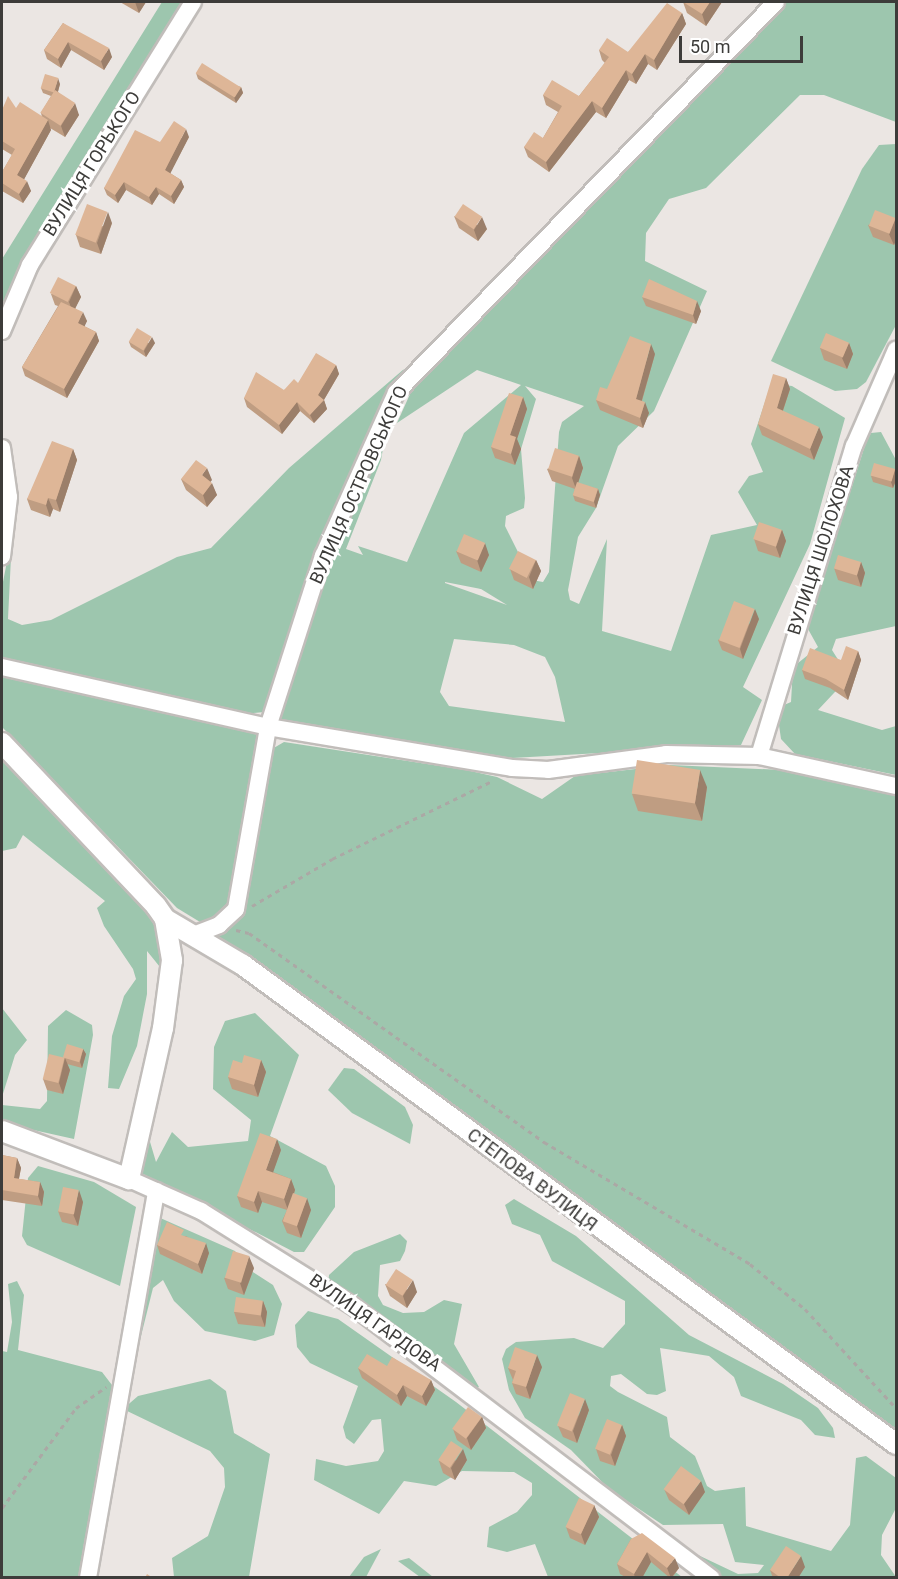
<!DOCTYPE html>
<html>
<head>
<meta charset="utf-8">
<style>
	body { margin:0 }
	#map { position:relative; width:898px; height:1579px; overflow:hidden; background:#ebe6e3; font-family:Roboto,sans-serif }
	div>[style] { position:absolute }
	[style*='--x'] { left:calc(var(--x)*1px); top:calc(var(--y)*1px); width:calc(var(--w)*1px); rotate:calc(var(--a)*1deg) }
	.green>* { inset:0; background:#9dc6ae }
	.path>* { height:3px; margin-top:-1.5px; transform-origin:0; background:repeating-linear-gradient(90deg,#aba8a5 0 4.5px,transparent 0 9px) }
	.roads { filter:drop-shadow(2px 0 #c1bdba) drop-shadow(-2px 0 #c1bdba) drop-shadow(0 2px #c1bdba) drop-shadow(0 -2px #c1bdba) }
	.minor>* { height:16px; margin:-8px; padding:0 8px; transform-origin:8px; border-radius:8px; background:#fff }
	.tertiary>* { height:20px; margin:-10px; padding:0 10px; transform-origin:10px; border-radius:10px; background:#fff }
	.wall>* { inset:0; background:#bf9d82 }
	.shaded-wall>* { inset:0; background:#9b7f6a }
	.building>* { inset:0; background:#deb697; transform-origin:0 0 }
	span { translate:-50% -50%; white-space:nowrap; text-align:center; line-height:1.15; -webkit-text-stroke:6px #fff; paint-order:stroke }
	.street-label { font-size:18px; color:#3d3c3a }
	.frame { position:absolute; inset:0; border:3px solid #3d3c3a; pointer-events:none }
	.scale { position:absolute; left:679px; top:36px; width:124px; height:27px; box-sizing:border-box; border:3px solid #3d3c3a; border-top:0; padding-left:8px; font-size:18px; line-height:21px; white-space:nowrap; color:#3d3c3a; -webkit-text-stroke:4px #fff; paint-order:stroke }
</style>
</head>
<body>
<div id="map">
	<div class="green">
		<div style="clip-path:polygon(162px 2px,186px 2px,14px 281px,2px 312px,2px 259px)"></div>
		<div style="clip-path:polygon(evenodd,783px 2px,896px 2px,896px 122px,824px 95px,800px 95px,706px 188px,669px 199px,646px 233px,645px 261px,707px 291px,654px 411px,618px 446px,596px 508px,578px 537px,568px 590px,570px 600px,579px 604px,607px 539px,602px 631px,671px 651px,711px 535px,757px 525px,738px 492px,749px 476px,763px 472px,751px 444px,768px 393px,777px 384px,792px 386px,845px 418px,810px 544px,743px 687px,762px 700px,741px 745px,512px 758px,290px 723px,264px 712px,242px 714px,2px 658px,2px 587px,12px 536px,8px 619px,22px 625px,51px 620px,177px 557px,211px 548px,289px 468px,404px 369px,394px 386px,381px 460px,346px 549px,363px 555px,358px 546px,407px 562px,464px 433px,521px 385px,477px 370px,397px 423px,415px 383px,783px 2px,525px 386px,584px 406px,562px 422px,559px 432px,549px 572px,543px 582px,532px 580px,505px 526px,506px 516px,524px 508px,525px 498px,521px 449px,536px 399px,525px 386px,783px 2px,445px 582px,481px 589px,507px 605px,445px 583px,445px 582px,783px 2px,454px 639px,514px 645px,545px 657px,555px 677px,565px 722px,449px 706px,440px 692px,454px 639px)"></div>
		<div style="clip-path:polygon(896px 144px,896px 325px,866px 382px,857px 389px,835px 391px,771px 361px,862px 169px,879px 145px)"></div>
		<div style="clip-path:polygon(881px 432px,896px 460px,896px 626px,836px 639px,832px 650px,849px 677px,818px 710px,882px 730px,896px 726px,896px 775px,795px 754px,781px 739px,779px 725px,784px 705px,791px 702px,793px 667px,818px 647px,808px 629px,810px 619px,866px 442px,871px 433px)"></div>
		<div style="clip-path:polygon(2px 674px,257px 734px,237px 887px,225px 914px,200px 922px,177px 908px,2px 727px)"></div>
		<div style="clip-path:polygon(284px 742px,466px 770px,497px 777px,542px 799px,575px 776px,670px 765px,782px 770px,896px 792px,896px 1438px,215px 934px,236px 920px,253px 859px,272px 749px)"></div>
		<div style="clip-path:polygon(2px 757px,158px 922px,164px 972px,147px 951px,147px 994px,137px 1046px,119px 1089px,108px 1088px,112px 1036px,124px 996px,136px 979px,133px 969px,104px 926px,97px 908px,105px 901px,23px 835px,16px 848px,2px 851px)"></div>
		<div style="clip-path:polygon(2px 1008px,27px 1040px,15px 1055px,2px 1097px)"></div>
		<div style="clip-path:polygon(66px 1010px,92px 1025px,93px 1035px,74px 1139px,2px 1123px,2px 1105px,40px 1109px,47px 1101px,48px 1026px)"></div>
		<div style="clip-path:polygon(255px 1013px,299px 1055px,270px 1136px,326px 1166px,335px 1186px,335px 1207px,304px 1252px,294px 1252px,139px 1172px,148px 1135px,156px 1162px,172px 1132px,188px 1147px,248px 1141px,251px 1120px,213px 1089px,214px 1047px,225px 1021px)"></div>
		<div style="clip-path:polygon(344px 1068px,354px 1069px,405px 1107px,413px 1125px,410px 1144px,352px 1113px,328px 1090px)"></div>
		<div style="clip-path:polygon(38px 1166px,94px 1182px,136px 1207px,120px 1286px,27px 1245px,22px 1236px,28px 1178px)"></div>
		<div style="clip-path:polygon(514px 1199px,576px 1236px,689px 1335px,783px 1384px,818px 1408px,833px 1428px,835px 1438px,815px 1435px,801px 1420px,741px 1396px,734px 1377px,709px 1356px,660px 1348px,666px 1391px,657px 1395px,647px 1394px,621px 1374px,611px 1376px,610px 1386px,618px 1392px,667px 1417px,670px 1437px,695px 1456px,707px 1486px,715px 1491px,745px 1487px,746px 1526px,831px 1551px,850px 1525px,856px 1458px,866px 1456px,896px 1478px,896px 1508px,882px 1535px,881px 1555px,896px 1577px,719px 1577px,698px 1555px,738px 1574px,758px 1573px,764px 1565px,735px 1562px,723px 1524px,663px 1525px,609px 1489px,571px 1450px,525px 1418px,509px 1390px,502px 1359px,506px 1349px,516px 1342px,574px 1338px,603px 1348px,625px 1324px,625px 1301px,552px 1261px,540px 1235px,512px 1224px,505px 1205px)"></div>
		<div style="clip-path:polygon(158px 1217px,235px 1251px,248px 1269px,273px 1285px,282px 1304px,274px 1335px,255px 1341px,205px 1331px,174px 1301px,163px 1280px,153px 1288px,136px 1356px,128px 1363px)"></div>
		<div style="clip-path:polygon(400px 1234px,407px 1241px,405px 1251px,400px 1261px,380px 1265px,378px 1296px,383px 1305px,403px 1313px,424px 1312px,444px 1300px,462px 1304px,454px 1344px,479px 1387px,473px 1390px,328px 1286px,329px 1275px,354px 1252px)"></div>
		<div style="clip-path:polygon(17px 1281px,24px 1295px,18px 1350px,102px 1372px,115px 1389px,82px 1577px,2px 1578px,2px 1351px,7px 1352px,12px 1322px,8px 1284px)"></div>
		<div style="clip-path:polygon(308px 1311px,338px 1319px,456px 1402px,682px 1577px,548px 1577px,535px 1544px,507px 1552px,487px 1547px,489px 1527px,517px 1512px,532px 1495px,532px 1483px,514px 1472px,462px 1471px,436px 1486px,404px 1481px,379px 1514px,314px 1480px,316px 1459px,346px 1466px,378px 1461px,384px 1451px,381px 1419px,372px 1420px,354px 1444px,346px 1438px,343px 1427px,358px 1386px,310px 1363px,297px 1347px,295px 1325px)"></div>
		<div style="clip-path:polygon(210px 1379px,226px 1391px,234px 1433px,270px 1454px,249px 1577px,174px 1577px,172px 1558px,208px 1536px,225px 1487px,224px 1468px,210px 1451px,123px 1409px,138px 1396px)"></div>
		<div style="clip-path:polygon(381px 1549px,366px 1577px,349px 1577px,364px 1557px)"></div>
		<div style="clip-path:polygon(409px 1558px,433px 1577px,420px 1577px,398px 1561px)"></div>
	</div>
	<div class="path">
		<div style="--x:252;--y:906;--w:93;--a:-30.4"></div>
		<div style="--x:332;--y:859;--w:176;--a:-26"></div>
		<div style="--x:236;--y:930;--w:13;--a:13"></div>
		<div style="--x:249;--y:933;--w:362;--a:35.3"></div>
		<div style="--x:544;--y:1142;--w:239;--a:30.6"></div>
		<div style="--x:750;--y:1264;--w:71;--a:39.3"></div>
		<div style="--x:805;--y:1309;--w:134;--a:47.4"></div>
		<div style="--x:2;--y:1508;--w:124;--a:-53.5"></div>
		<div style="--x:76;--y:1408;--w:37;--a:-35"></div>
	</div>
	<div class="roads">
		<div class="minor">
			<div style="--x:2;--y:331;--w:72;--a:-67"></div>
			<div style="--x:30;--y:265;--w:309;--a:-58.2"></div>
			<div style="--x:2;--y:448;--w:49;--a:81.9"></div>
			<div style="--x:9;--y:497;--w:60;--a:96.7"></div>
			<div style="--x:2;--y:667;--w:273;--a:12.7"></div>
			<div style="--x:268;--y:727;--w:247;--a:9.5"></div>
			<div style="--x:512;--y:768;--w:36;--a:3"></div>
			<div style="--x:548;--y:770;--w:119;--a:-7.7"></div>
			<div style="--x:666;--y:754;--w:93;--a:1.2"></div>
			<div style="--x:759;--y:756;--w:140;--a:12.4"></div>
			<div style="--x:759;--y:756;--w:324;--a:-73"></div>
			<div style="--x:854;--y:446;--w:105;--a:-66.4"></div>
			<div style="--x:196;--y:934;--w:25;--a:-21"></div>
			<div style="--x:219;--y:925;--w:23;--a:-43"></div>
			<div style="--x:236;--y:909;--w:185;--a:-80"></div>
			<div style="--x:268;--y:727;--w:180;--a:-72.2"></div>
			<div style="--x:323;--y:556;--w:179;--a:-65.9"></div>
			<div style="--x:396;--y:393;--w:545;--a:-45.82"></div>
			<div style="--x:129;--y:1179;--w:79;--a:24"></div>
			<div style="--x:201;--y:1211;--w:179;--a:32"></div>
			<div style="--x:353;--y:1306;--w:450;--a:37.2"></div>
			<div style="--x:88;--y:1578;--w:393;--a:-80"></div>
		</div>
		<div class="tertiary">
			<div style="--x:2;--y:743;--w:224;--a:46.6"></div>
			<div style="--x:156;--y:906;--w:16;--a:55"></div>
			<div style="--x:165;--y:919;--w:42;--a:80.3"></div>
			<div style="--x:172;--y:960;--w:69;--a:97.5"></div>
			<div style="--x:163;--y:1028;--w:155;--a:102.7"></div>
			<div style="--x:129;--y:1179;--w:136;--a:-159.3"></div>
			<div style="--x:165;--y:919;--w:91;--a:30.5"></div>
			<div style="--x:243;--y:965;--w:810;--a:36.26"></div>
		</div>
	</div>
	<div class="wall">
		<div style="clip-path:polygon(120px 2px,146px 2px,139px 13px)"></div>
		<div style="clip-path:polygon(683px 2px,722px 2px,706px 26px,687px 13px)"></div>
		<div style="clip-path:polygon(682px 13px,686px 24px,657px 70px,648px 64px,636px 84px,629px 80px,606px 118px,596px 112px,549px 172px,528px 157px,524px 147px,543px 138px,558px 112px,546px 105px,543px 95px,579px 96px,605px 63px,602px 60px,599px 50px,628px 52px)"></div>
		<div style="clip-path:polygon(63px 23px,112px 57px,104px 70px,71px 50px,61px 68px,47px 59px,44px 50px)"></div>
		<div style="clip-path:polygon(196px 73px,241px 87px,243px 93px,236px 103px,198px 79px)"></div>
		<div style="clip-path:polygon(60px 84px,58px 92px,79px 115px,65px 137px,50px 128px,51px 130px,24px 179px,31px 191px,23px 203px,2px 191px,2px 172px,12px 155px,2px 149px,2px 110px,16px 108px,42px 117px,41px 113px,51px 96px,43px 93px,41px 88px)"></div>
		<div style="clip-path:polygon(189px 137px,170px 173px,181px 180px,184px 187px,174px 204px,159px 194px,152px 205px,126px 190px,118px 203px,107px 195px,104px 188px,160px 142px)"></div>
		<div style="clip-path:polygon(454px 216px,487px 229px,478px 241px,459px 228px)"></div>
		<div style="clip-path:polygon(896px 218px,897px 221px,897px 238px,894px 245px,873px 237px,868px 225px)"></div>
		<div style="clip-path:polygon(112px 223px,101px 254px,80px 247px,76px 235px)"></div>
		<div style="clip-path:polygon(76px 286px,81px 297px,75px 308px,87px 321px,84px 326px,96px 332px,99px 341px,67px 398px,25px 376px,22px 367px,58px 306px,55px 305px,51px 294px)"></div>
		<div style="clip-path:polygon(642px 297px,701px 311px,696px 324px,646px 306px)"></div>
		<div style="clip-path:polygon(129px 342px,155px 343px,146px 357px,131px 347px)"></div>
		<div style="clip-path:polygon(849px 343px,853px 354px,847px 369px,824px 360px,820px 348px)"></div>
		<div style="clip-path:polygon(655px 354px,642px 401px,649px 413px,643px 428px,600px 410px,596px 400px,607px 389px)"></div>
		<div style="clip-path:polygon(336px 365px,339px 374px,324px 400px,327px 409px,314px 423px,300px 411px,282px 434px,247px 407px,244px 398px,284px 390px)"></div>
		<div style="clip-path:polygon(786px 378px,790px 389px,783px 411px,823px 437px,814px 460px,762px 435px,758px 424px)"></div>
		<div style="clip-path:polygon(523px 397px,527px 409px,517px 439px,521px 449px,515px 465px,495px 458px,491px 447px)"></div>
		<div style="clip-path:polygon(73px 449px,77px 460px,60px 512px,53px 509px,50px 517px,31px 510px,27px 499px)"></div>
		<div style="clip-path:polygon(579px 456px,583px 468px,578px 483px,598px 489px,600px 495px,596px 508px,575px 501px,573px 495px,575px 489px,552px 481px,547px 469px)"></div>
		<div style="clip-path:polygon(895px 469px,897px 478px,893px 488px,873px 482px,871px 476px)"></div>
		<div style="clip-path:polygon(181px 479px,212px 480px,210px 481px,217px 495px,207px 507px,186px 490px)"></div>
		<div style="clip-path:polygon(782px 530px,786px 541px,780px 558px,758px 551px,754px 539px)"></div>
		<div style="clip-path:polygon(456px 551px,489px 555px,481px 572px,461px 563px)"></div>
		<div style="clip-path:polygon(536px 560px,541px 571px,533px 589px,514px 580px,510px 569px)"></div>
		<div style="clip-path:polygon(861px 562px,865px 573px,861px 587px,838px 580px,834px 568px)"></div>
		<div style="clip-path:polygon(759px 619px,743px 659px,722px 650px,718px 640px)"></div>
		<div style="clip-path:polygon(858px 651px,861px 660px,848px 700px,830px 688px,805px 679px,802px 670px,841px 660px)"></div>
		<div style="clip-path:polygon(707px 787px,702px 821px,638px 811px,632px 794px)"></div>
		<div style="clip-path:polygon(83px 1049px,86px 1054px,82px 1068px,67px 1064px,70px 1070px,63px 1094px,47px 1090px,43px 1079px,64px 1058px)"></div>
		<div style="clip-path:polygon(261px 1060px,266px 1072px,258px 1097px,232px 1089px,228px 1077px,242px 1063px)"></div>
		<div style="clip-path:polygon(281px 1150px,273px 1172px,291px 1179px,295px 1190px,294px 1194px,311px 1210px,301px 1238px,287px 1233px,282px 1221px,287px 1210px,262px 1202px,258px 1213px,241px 1207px,237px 1196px)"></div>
		<div style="clip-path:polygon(2px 1155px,17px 1158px,21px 1168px,19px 1179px,40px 1182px,44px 1192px,42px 1206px,2px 1200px)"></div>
		<div style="clip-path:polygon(83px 1202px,78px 1226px,62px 1222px,58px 1211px)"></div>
		<div style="clip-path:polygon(186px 1236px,209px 1253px,202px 1274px,160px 1254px,157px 1245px)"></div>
		<div style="clip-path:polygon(254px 1268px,244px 1295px,228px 1289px,224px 1278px)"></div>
		<div style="clip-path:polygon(385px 1284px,417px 1292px,407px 1308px,390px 1296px)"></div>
		<div style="clip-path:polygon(263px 1301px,267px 1312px,265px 1327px,238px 1324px,234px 1312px)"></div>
		<div style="clip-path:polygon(387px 1366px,431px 1380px,435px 1390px,426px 1406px,407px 1396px,401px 1406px,362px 1378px,358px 1368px)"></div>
		<div style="clip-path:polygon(542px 1367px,530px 1399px,516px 1394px,512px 1383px,513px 1380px,508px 1368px)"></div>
		<div style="clip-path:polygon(589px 1410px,577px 1443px,563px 1437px,558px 1426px)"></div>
		<div style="clip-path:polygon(482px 1417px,486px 1428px,471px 1450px,457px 1440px,453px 1429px)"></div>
		<div style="clip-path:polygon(622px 1425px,626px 1436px,615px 1466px,600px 1461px,596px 1449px)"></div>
		<div style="clip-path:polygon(467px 1460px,455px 1480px,443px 1473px,439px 1461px)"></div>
		<div style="clip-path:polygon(664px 1489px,705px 1492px,689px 1515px,669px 1500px)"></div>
		<div style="clip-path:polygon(594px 1505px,599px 1517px,585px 1545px,570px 1538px,566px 1527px)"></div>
		<div style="clip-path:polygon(631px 1539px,679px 1568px,672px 1578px,670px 1578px,651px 1562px,642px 1578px,627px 1578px,620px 1574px,617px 1564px)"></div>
		<div style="clip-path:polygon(805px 1567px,798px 1578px,773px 1578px,770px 1570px)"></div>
	</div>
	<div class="shaded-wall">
		<div style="clip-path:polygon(135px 2px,146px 2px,139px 13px)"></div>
		<div style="clip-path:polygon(710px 2px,722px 2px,706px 26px,702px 14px)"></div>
		<div style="clip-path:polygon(682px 13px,686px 24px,657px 70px,654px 60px)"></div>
		<div style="clip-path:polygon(68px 42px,71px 50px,61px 68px,58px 59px)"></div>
		<div style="clip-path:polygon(109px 48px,112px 57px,104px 70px,101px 61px)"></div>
		<div style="clip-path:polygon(645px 54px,648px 64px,636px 84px,632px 74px)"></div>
		<div style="clip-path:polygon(626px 70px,629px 80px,606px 118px,602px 108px)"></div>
		<div style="clip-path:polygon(58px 78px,60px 84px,56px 98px,54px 92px)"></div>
		<div style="clip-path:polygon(241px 87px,243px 93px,236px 103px,234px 97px)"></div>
		<div style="clip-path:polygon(592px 101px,596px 112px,549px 172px,546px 162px)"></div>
		<div style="clip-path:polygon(75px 103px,79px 115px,65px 137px,61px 126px)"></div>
		<div style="clip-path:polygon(48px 120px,51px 130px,21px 185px,17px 175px)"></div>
		<div style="clip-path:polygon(186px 129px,189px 137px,168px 178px,165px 170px)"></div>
		<div style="clip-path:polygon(181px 180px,184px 187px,174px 204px,171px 196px)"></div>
		<div style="clip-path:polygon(27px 181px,31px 191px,23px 203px,19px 194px)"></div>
		<div style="clip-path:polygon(124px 182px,126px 190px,118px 203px,115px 195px)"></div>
		<div style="clip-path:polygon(156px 187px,159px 194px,152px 205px,149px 197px)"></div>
		<div style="clip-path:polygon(108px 212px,112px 223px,101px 254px,97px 243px)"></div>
		<div style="clip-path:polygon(482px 217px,487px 229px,478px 241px,474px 230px)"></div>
		<div style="clip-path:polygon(896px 218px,897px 221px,897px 238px,894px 245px,889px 234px)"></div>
		<div style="clip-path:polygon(76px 286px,81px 297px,73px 313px,69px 302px)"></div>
		<div style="clip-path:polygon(697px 301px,701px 311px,696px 324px,693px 315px)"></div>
		<div style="clip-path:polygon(83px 312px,87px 321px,82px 332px,78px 323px)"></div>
		<div style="clip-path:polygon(96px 332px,99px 341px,67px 398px,64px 389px)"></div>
		<div style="clip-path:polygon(152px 337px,155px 343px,146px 357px,144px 351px)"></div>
		<div style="clip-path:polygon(849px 343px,853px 354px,847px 369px,842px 358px)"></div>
		<div style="clip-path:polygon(651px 344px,655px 354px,639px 410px,636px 399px)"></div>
		<div style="clip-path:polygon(336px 365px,339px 374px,322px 403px,324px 400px,327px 409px,314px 423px,310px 415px,318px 395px)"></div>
		<div style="clip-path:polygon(786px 378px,790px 389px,780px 419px,777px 408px)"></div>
		<div style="clip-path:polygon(523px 397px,527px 409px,517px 439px,521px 449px,515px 465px,511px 454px,510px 435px)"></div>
		<div style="clip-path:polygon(297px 402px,300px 411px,282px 434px,279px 425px)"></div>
		<div style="clip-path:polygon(645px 402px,649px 413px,643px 428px,640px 418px)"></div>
		<div style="clip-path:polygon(819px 427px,823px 437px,814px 460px,810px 449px)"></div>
		<div style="clip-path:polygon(73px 449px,77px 460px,60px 512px,56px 500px)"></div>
		<div style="clip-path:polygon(579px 456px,583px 468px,576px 489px,572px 478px)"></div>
		<div style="clip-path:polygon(207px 468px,212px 480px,206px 487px,202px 475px)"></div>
		<div style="clip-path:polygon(895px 469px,897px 478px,893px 488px,891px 482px)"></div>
		<div style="clip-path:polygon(212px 483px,217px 495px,207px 507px,203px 495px)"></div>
		<div style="clip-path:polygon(598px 489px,600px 495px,596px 508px,594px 502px)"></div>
		<div style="clip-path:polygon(48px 498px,53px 509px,50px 517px,46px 505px)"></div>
		<div style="clip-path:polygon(782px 530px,786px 541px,780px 558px,776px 547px)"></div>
		<div style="clip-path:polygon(485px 543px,489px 555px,481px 572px,477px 560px)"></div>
		<div style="clip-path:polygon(536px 560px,541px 571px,533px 589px,529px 577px)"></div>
		<div style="clip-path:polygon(861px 562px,865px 573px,861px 587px,857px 575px)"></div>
		<div style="clip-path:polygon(755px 609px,759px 619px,743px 659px,740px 649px)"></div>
		<div style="clip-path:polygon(858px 651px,861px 660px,848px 700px,844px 690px)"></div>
		<div style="clip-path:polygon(700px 770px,707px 787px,702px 821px,695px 803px)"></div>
		<div style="clip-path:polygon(83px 1049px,86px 1054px,82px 1068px,80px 1062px)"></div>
		<div style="clip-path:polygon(65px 1058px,70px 1070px,63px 1094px,59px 1083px)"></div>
		<div style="clip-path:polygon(261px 1060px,266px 1072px,258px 1097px,254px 1085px)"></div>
		<div style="clip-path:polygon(277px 1139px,281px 1150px,270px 1181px,266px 1170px)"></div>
		<div style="clip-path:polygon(17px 1158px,21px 1168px,17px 1188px,14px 1178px)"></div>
		<div style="clip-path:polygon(291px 1179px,295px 1190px,288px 1210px,284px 1199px)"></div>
		<div style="clip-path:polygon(40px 1182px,44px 1192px,42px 1206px,38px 1196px)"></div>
		<div style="clip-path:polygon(79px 1190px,83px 1202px,78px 1226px,73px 1214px)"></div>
		<div style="clip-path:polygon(258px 1191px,262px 1202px,258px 1213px,254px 1202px)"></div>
		<div style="clip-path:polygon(307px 1198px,311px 1210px,301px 1238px,297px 1226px)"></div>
		<div style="clip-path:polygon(206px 1243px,209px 1253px,202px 1274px,198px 1264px)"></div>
		<div style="clip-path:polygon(249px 1256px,254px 1268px,244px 1295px,240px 1283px)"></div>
		<div style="clip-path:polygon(413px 1280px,417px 1292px,407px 1308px,403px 1296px)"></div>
		<div style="clip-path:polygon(263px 1301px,267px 1312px,265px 1327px,261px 1316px)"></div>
		<div style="clip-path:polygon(537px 1355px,542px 1367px,530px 1399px,526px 1387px)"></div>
		<div style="clip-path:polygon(431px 1380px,435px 1390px,426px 1406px,422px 1396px)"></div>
		<div style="clip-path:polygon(403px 1385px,407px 1396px,401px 1406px,397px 1395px)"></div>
		<div style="clip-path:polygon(585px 1399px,589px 1410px,577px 1443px,573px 1431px)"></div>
		<div style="clip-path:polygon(482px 1417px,486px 1428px,471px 1450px,467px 1438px)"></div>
		<div style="clip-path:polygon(622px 1425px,626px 1436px,615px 1466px,611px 1455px)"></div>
		<div style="clip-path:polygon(463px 1449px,467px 1460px,455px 1480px,451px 1468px)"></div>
		<div style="clip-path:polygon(701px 1481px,705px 1492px,689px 1515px,684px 1504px)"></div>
		<div style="clip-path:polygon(594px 1505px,599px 1517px,585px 1545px,581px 1534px)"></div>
		<div style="clip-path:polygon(647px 1552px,651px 1562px,642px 1578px,635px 1578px,634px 1574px)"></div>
		<div style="clip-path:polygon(801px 1556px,805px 1567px,798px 1578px,787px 1578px)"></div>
		<div style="clip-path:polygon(675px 1558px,679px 1568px,671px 1578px,667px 1568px)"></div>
	</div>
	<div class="building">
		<div style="clip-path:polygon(683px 2px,710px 2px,702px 14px)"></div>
		<div style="clip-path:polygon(667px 3px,682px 13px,654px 60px,645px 54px,632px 74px,626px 70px,602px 108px,592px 101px,546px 162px,524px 147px,534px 132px,543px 138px,562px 106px,543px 95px,552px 80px,579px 96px,609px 57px,599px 50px,607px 38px,628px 52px)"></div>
		<div style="clip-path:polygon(63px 23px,109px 48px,101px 61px,68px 42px,58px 59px,44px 50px)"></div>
		<div style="left:202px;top:63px;width:46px;height:12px;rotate:32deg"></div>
		<div style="left:45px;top:74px;width:14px;height:15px;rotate:17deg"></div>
		<div style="left:55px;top:90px;width:24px;height:27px;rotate:33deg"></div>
		<div style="clip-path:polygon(8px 96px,16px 108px,20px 102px,48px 120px,17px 175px,27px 181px,19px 194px,2px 183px,2px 172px,15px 149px,2px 141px,2px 110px)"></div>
		<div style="clip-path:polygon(174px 121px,186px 129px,165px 170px,181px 180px,171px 196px,156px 187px,149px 197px,124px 182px,115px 195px,104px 188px,135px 130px,160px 142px)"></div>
		<div style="left:87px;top:204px;width:22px;height:33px;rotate:21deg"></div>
		<div style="left:463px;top:204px;width:23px;height:15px;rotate:34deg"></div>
		<div style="left:875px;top:210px;width:22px;height:17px;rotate:21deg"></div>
		<div style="left:58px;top:277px;width:20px;height:18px;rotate:27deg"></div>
		<div style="clip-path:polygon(649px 279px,697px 301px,693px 315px,642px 297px)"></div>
		<div style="clip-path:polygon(61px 302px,83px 312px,78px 323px,96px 332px,64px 389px,22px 367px)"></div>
		<div style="left:137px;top:328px;width:17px;height:16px;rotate:31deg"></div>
		<div style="left:826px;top:333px;width:25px;height:16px;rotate:23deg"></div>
		<div style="clip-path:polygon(630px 336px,651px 344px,636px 399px,645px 402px,640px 418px,596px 400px,600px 387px,607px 389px)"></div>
		<div style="clip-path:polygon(316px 353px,336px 365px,318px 395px,324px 400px,310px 415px,297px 402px,279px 425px,244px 398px,256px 372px,284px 390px,294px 379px,298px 383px)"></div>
		<div style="clip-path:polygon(773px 374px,786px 378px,777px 408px,819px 427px,810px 449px,758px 424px)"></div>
		<div style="clip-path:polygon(509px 393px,523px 397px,510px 435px,516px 437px,511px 454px,491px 447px)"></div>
		<div style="clip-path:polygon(52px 441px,73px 449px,56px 500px,48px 498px,46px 505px,27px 499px)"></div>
		<div style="left:555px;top:448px;width:25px;height:22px;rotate:18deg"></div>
		<div style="clip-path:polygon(196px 460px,207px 468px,202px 475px,212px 483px,203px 495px,181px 479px)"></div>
		<div style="left:874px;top:463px;width:22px;height:13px;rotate:16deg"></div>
		<div style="left:577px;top:482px;width:22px;height:14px;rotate:18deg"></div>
		<div style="left:759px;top:522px;width:24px;height:18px;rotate:19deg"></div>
		<div style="left:464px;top:534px;width:23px;height:19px;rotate:23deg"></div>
		<div style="left:518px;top:551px;width:20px;height:20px;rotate:27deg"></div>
		<div style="left:838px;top:555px;width:24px;height:14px;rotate:17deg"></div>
		<div style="left:734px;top:601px;width:22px;height:42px;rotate:21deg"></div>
		<div style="clip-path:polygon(846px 646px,858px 651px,844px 690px,826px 679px,802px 670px,810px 648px,841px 660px)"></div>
		<div style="left:637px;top:760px;width:64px;height:34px;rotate:9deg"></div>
		<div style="left:67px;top:1044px;width:17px;height:14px;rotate:17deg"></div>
		<div style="left:49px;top:1054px;width:16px;height:26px;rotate:14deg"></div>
		<div style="clip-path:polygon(244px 1055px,261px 1060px,254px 1085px,228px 1077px,233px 1060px,242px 1063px)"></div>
		<div style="clip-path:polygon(260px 1133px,277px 1139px,266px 1170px,291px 1179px,284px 1199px,258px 1191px,254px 1202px,237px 1196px)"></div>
		<div style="clip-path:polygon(2px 1155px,17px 1158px,14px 1178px,40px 1182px,38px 1196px,2px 1190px)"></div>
		<div style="left:63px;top:1187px;width:16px;height:25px;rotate:11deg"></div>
		<div style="left:293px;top:1193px;width:15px;height:30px;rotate:20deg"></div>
		<div style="clip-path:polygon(167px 1222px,184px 1230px,181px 1235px,206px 1243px,198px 1264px,157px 1245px)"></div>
		<div style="left:233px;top:1251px;width:17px;height:28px;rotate:17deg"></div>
		<div style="left:396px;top:1269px;width:20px;height:19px;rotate:33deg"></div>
		<div style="left:236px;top:1297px;width:27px;height:15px;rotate:8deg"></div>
		<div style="clip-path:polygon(515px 1347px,537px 1355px,526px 1387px,512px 1383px,516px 1371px,508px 1368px)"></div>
		<div style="clip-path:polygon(367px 1354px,387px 1366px,392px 1357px,431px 1380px,422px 1396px,403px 1385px,397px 1395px,358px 1368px)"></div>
		<div style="left:570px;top:1393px;width:16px;height:35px;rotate:22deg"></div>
		<div style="left:468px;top:1407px;width:17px;height:27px;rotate:36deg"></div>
		<div style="left:607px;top:1419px;width:16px;height:32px;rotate:22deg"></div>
		<div style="left:451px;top:1441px;width:14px;height:23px;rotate:34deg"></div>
		<div style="left:681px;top:1466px;width:25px;height:29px;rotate:37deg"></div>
		<div style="left:579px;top:1498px;width:17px;height:32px;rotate:25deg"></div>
		<div style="clip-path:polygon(642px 1533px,675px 1558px,667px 1568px,647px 1552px,634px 1574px,617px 1564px,631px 1539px)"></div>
		<div style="clip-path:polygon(786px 1546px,801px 1556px,787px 1578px,781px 1578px,770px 1570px)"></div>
		<div style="clip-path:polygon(147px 1574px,153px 1578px,145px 1578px)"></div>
	</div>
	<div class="street-label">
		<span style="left:92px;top:164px;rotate:-58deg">ВУЛИЦЯ ГОРЬКОГО</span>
		<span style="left:359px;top:485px;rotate:-66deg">ВУЛИЦЯ ОСТРОВСЬКОГО</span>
		<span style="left:821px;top:550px;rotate:-72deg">ВУЛИЦЯ ШОЛОХОВА</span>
		<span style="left:532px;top:1180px;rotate:37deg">СТЕПОВА ВУЛИЦЯ</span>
		<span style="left:375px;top:1323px;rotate:35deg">ВУЛИЦЯ ГАРДОВА</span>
	</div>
	<div class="frame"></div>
	<div class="scale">50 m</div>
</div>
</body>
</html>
